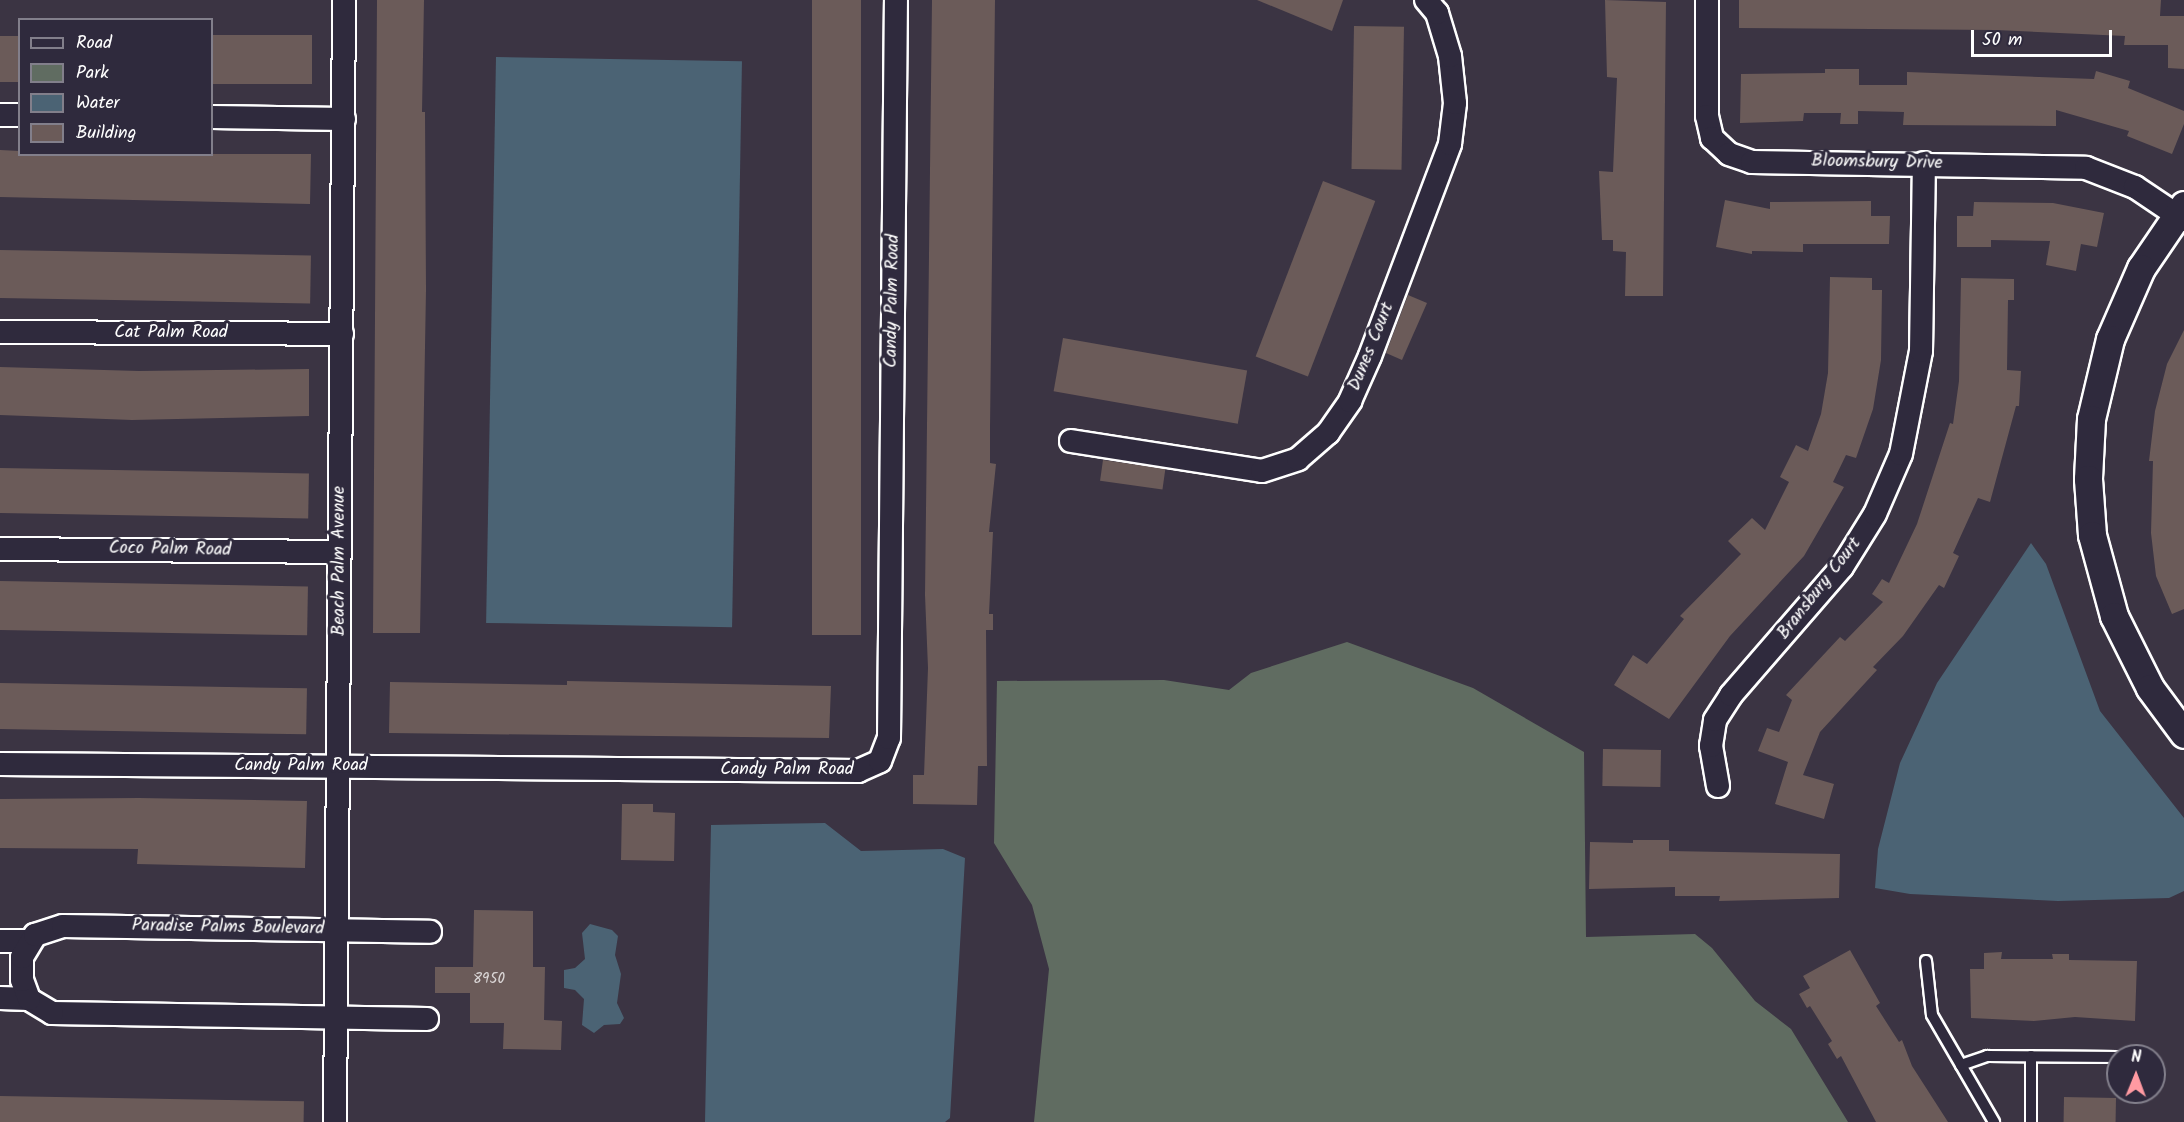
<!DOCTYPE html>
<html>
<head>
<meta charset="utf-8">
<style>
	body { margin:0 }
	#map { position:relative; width:2184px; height:1122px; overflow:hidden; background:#3b3443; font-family:Kalam,sans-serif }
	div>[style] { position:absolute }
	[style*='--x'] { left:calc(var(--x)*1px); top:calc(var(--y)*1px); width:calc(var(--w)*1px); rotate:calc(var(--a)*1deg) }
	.green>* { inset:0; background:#606c61 }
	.water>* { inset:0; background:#4b6374; transform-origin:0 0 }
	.building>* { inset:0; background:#6b5b59; transform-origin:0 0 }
	.roads { filter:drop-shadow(2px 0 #fff) drop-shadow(-2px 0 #fff) drop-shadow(0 2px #fff) drop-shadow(0 -2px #fff) }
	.service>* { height:10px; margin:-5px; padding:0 5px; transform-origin:5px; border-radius:5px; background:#2f2a3d }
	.minor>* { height:22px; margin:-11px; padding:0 11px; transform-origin:11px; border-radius:11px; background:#2f2a3d }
	.tertiary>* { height:27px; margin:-13.5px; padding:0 13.5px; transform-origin:13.5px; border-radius:13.5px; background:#2f2a3d }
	span { translate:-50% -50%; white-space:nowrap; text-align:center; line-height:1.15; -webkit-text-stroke:6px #2f2a3d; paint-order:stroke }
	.number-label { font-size:15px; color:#dad6d6 }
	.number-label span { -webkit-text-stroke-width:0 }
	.street-label { font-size:18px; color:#fff }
	.legend { position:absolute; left:18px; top:18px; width:195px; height:138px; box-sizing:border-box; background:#2f2a3d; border:2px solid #827f8b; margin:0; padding:8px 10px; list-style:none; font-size:18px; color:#fff }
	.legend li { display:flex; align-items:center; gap:12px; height:30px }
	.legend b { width:30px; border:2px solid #827f8b }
	.north { position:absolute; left:2106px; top:1044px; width:60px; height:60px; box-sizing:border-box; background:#2f2a3d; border:2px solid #827f8b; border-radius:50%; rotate:1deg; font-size:16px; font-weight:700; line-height:24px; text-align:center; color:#fff }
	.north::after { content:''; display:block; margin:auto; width:21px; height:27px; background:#ff9aa2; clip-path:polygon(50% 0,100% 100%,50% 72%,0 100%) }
	.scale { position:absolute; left:1971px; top:30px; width:141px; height:27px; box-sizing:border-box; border:3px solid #fff; border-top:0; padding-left:8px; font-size:18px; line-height:21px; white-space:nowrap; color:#fff; -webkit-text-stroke:4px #2f2a3d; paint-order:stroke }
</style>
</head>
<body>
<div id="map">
	<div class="green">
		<div style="clip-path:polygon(1347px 642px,1473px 688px,1584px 752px,1586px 937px,1695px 934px,1712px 948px,1755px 1001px,1791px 1029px,1848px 1122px,1034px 1122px,1049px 969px,1032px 905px,994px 843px,997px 681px,1164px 680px,1229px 690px,1251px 673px)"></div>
	</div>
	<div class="water">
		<div style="left:496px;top:57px;width:246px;height:566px;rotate:1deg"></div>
		<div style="clip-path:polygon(2031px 543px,2046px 564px,2100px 711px,2184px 818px,2184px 891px,2169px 898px,2058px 901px,1910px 894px,1875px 888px,1878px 849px,1900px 763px,1937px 683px)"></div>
		<div style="clip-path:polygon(825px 823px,861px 851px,943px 849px,965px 858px,950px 1118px,945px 1122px,705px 1122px,711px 825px)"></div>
		<div style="clip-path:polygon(590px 924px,612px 930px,618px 936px,615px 955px,621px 974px,617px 1003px,624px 1018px,620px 1024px,604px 1025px,594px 1033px,582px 1025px,584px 999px,575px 990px,564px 988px,564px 970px,575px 968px,585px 959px,582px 933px)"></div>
	</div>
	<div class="building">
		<div style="clip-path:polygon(377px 0,424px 0,422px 112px,425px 112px,426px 290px,420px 633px,373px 633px)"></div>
		<div style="left:812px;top:0;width:49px;height:635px"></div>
		<div style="clip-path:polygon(932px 0,995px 0,990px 429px,990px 463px,996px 464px,989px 532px,993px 532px,989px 614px,993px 614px,993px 630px,986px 630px,987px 766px,978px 766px,977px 805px,913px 804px,913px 775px,924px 775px,928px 668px,925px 595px)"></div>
		<div style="clip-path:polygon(1257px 0,1343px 0,1332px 31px)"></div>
		<div style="clip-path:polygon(1605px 0,1666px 2px,1663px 296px,1625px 296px,1626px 252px,1613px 251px,1613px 240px,1602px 240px,1599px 171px,1613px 172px,1617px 78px,1607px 77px)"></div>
		<div style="clip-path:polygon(1739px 0,2161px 0,2160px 16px,2184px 16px,2184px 69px,2168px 68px,2168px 45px,2124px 45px,2125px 36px,1996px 30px,1739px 28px)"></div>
		<div style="left:1354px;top:26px;width:50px;height:143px;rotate:1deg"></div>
		<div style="left:212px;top:35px;width:100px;height:49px"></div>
		<div style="left:0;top:36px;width:20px;height:46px"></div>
		<div style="clip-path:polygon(1825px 69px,1859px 69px,1859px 85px,1907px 85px,1907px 72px,2094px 79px,2096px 71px,2130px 81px,2128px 88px,2184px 111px,2184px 124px,2172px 154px,2127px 136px,2129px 131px,2056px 110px,2056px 126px,1903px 125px,1904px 112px,1858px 111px,1858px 124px,1840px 124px,1841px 113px,1804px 113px,1803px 121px,1740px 123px,1741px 74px,1825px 73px)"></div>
		<div style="clip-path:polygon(0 150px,20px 151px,20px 154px,311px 154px,310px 204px,0 197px)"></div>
		<div style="left:1323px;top:181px;width:56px;height:188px;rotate:21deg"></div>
		<div style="clip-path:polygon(1725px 200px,1770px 209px,1770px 202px,1871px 201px,1871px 216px,1890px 216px,1889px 244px,1803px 244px,1803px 252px,1752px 251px,1752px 254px,1716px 247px)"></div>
		<div style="clip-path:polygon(1974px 202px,2053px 203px,2104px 213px,2097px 247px,2081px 244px,2076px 271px,2046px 265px,2050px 241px,1991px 240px,1991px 247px,1957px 247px,1957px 216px,1973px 216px)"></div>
		<div style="left:0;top:250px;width:311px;height:48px;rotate:1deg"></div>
		<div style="clip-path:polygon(1830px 277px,1872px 278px,1872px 290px,1882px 290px,1881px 360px,1873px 409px,1856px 458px,1846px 455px,1833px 482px,1844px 487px,1804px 556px,1730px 636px,1669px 719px,1614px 685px,1633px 655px,1647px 664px,1684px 619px,1680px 616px,1741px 554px,1728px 541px,1752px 518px,1765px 530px,1789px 482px,1780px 477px,1796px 445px,1808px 451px,1821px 414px,1828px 373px)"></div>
		<div style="clip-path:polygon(1961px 278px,2014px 279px,2014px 300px,2008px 300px,2007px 370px,2021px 371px,2019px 406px,2016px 406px,1990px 502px,1978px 498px,1953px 553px,1959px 556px,1944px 588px,1939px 585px,1903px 636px,1873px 667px,1877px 670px,1820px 732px,1803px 775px,1834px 784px,1824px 819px,1775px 804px,1788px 762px,1758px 751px,1767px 728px,1779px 732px,1792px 700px,1786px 695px,1840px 637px,1845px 641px,1883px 602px,1872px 594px,1882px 579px,1889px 583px,1917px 524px,1950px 423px,1953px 424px,1959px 381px)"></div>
		<div style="clip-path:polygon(1408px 295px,1427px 303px,1402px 360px,1386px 353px)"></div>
		<div style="clip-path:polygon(2184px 330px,2184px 609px,2172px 614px,2156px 576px,2151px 533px,2153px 461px,2149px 461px,2155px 411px,2167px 364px)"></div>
		<div style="left:1063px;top:338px;width:187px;height:54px;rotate:10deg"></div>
		<div style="clip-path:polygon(0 367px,139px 371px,309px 369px,309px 416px,132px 420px,0 415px)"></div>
		<div style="left:1103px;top:460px;width:63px;height:21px;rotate:8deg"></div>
		<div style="left:0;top:468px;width:309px;height:45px;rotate:1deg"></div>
		<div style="left:0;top:581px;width:308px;height:49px;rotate:1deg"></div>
		<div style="clip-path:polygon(567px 681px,831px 686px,829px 738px,389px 733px,390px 682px,567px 685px)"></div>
		<div style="left:0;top:683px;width:307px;height:46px;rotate:1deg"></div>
		<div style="left:1603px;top:749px;width:58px;height:37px;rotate:1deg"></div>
		<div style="clip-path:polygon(139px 798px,307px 801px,305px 868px,137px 864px,138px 849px,0 848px,0 799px)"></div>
		<div style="clip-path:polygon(622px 804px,653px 804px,653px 812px,675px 813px,674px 861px,621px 860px)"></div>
		<div style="clip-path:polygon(1633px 840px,1669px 840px,1669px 851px,1840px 854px,1839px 898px,1719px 901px,1720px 896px,1675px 896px,1675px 887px,1589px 889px,1590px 842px,1633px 843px)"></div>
		<div style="clip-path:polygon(474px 910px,533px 911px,533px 967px,545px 967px,544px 1020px,562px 1021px,561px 1050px,503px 1049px,504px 1023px,470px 1023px,470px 993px,435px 993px,435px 967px,473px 967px)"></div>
		<div style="clip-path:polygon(1850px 950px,1880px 1003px,1876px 1006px,1899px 1042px,1902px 1040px,1912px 1066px,1948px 1122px,1876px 1122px,1841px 1056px,1837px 1059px,1828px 1044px,1832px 1041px,1810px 1006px,1807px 1008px,1799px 994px,1810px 988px,1803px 976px)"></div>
		<div style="clip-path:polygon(2002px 952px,2001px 959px,2053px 959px,2052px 954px,2069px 954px,2069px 960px,2137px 961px,2135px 1021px,2075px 1017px,2034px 1021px,1971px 1018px,1970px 969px,1984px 969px,1984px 953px)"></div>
		<div style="left:0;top:1096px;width:304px;height:26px;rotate:1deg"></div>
		<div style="left:2064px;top:1097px;width:52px;height:25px;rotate:1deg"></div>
	</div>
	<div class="roads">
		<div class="service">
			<div style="--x:1926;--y:961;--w:54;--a:83.7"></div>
			<div style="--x:1932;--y:1015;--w:124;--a:59.9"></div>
			<div style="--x:1961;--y:1065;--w:28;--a:-19"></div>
			<div style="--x:1987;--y:1056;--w:131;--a:0.4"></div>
			<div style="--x:2031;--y:1122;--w:66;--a:-90"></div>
		</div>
		<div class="minor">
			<div style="--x:1707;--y:0;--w:116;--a:90"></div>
			<div style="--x:1707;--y:116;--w:23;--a:77"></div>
			<div style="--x:1712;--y:138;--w:23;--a:43"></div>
			<div style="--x:1729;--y:154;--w:24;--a:19"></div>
			<div style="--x:1752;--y:162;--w:334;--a:1"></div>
			<div style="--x:2086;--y:168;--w:53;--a:21.2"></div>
			<div style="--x:2135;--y:187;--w:59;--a:34"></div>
			<div style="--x:0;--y:115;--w:20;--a:0"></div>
			<div style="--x:212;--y:117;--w:132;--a:0.9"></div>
			<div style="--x:0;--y:332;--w:342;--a:0.3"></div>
			<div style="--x:1071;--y:441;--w:193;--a:8.9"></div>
			<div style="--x:1262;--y:471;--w:38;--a:-18"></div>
			<div style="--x:1298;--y:459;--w:40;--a:-41"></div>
			<div style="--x:1328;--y:433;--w:39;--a:-55"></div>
			<div style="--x:1350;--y:401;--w:49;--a:-66"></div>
			<div style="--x:1370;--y:356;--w:227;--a:-69.3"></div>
			<div style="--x:1450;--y:144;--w:41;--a:-83"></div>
			<div style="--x:1455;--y:103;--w:47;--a:-96.1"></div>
			<div style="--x:1450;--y:56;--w:45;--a:-106.8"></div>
			<div style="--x:1437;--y:13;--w:17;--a:-130"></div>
			<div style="--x:0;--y:549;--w:340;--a:0.5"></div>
			<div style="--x:0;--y:764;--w:858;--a:0.47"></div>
			<div style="--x:858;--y:771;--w:24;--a:-24"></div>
			<div style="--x:880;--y:761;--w:25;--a:-69"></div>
			<div style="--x:889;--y:738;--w:738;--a:-89.46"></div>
			<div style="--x:1718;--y:786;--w:41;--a:-99.9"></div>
			<div style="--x:1711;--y:746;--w:26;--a:-81"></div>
			<div style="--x:1715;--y:720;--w:30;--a:-57"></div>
			<div style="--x:1731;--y:695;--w:169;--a:-49.1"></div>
			<div style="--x:1842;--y:567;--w:62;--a:-58.1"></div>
			<div style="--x:1875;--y:514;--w:65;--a:-66.6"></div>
			<div style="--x:1901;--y:454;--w:105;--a:-79"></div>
			<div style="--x:1921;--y:351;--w:188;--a:-89.1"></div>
			<div style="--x:0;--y:941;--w:29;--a:0"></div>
			<div style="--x:0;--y:998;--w:29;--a:2"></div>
			<div style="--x:427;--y:1019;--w:375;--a:-179.1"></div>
			<div style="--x:52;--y:1013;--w:27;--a:-149"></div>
			<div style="--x:29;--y:999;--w:20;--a:-110"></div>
			<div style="--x:22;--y:980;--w:23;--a:-90"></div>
			<div style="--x:22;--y:957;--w:26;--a:-59"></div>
			<div style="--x:35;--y:935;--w:29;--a:-18"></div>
			<div style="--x:63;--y:926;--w:367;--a:0.9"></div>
			<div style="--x:335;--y:1122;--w:1122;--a:-89.54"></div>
		</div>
		<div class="tertiary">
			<div style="--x:2184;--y:205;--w:76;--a:124.3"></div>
			<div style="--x:2141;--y:268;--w:77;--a:113.6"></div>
			<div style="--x:2110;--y:339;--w:82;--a:103.4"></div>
			<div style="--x:2091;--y:419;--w:60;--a:92.9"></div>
			<div style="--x:2088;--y:479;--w:56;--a:85.9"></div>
			<div style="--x:2092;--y:535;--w:84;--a:74.8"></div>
			<div style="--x:2114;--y:616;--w:80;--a:63.4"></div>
			<div style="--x:2150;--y:688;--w:57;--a:53.5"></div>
		</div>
	</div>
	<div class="number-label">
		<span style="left:489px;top:980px">8950</span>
	</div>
	<div class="street-label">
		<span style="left:1877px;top:163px;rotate:1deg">Bloomsbury Drive</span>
		<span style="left:893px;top:301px;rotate:-89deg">Candy Palm Road</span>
		<span style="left:171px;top:333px">Cat Palm Road</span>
		<span style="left:1372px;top:347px;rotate:-68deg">Dunes Court</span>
		<span style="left:170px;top:550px;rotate:1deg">Coco Palm Road</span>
		<span style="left:340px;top:561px;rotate:-90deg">Beach Palm Avenue</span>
		<span style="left:1820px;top:589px;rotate:-52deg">Bransbury Court</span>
		<span style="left:301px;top:766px">Candy Palm Road</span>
		<span style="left:787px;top:770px">Candy Palm Road</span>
		<span style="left:228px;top:928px;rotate:1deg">Paradise Palms Boulevard</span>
	</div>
	<ul class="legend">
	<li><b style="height:8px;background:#2f2a3d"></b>Road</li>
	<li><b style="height:16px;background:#606c61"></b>Park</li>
	<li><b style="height:16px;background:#4b6374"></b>Water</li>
	<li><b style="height:16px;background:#6b5b59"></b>Building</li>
	</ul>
	<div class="north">N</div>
	<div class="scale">50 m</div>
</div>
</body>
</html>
